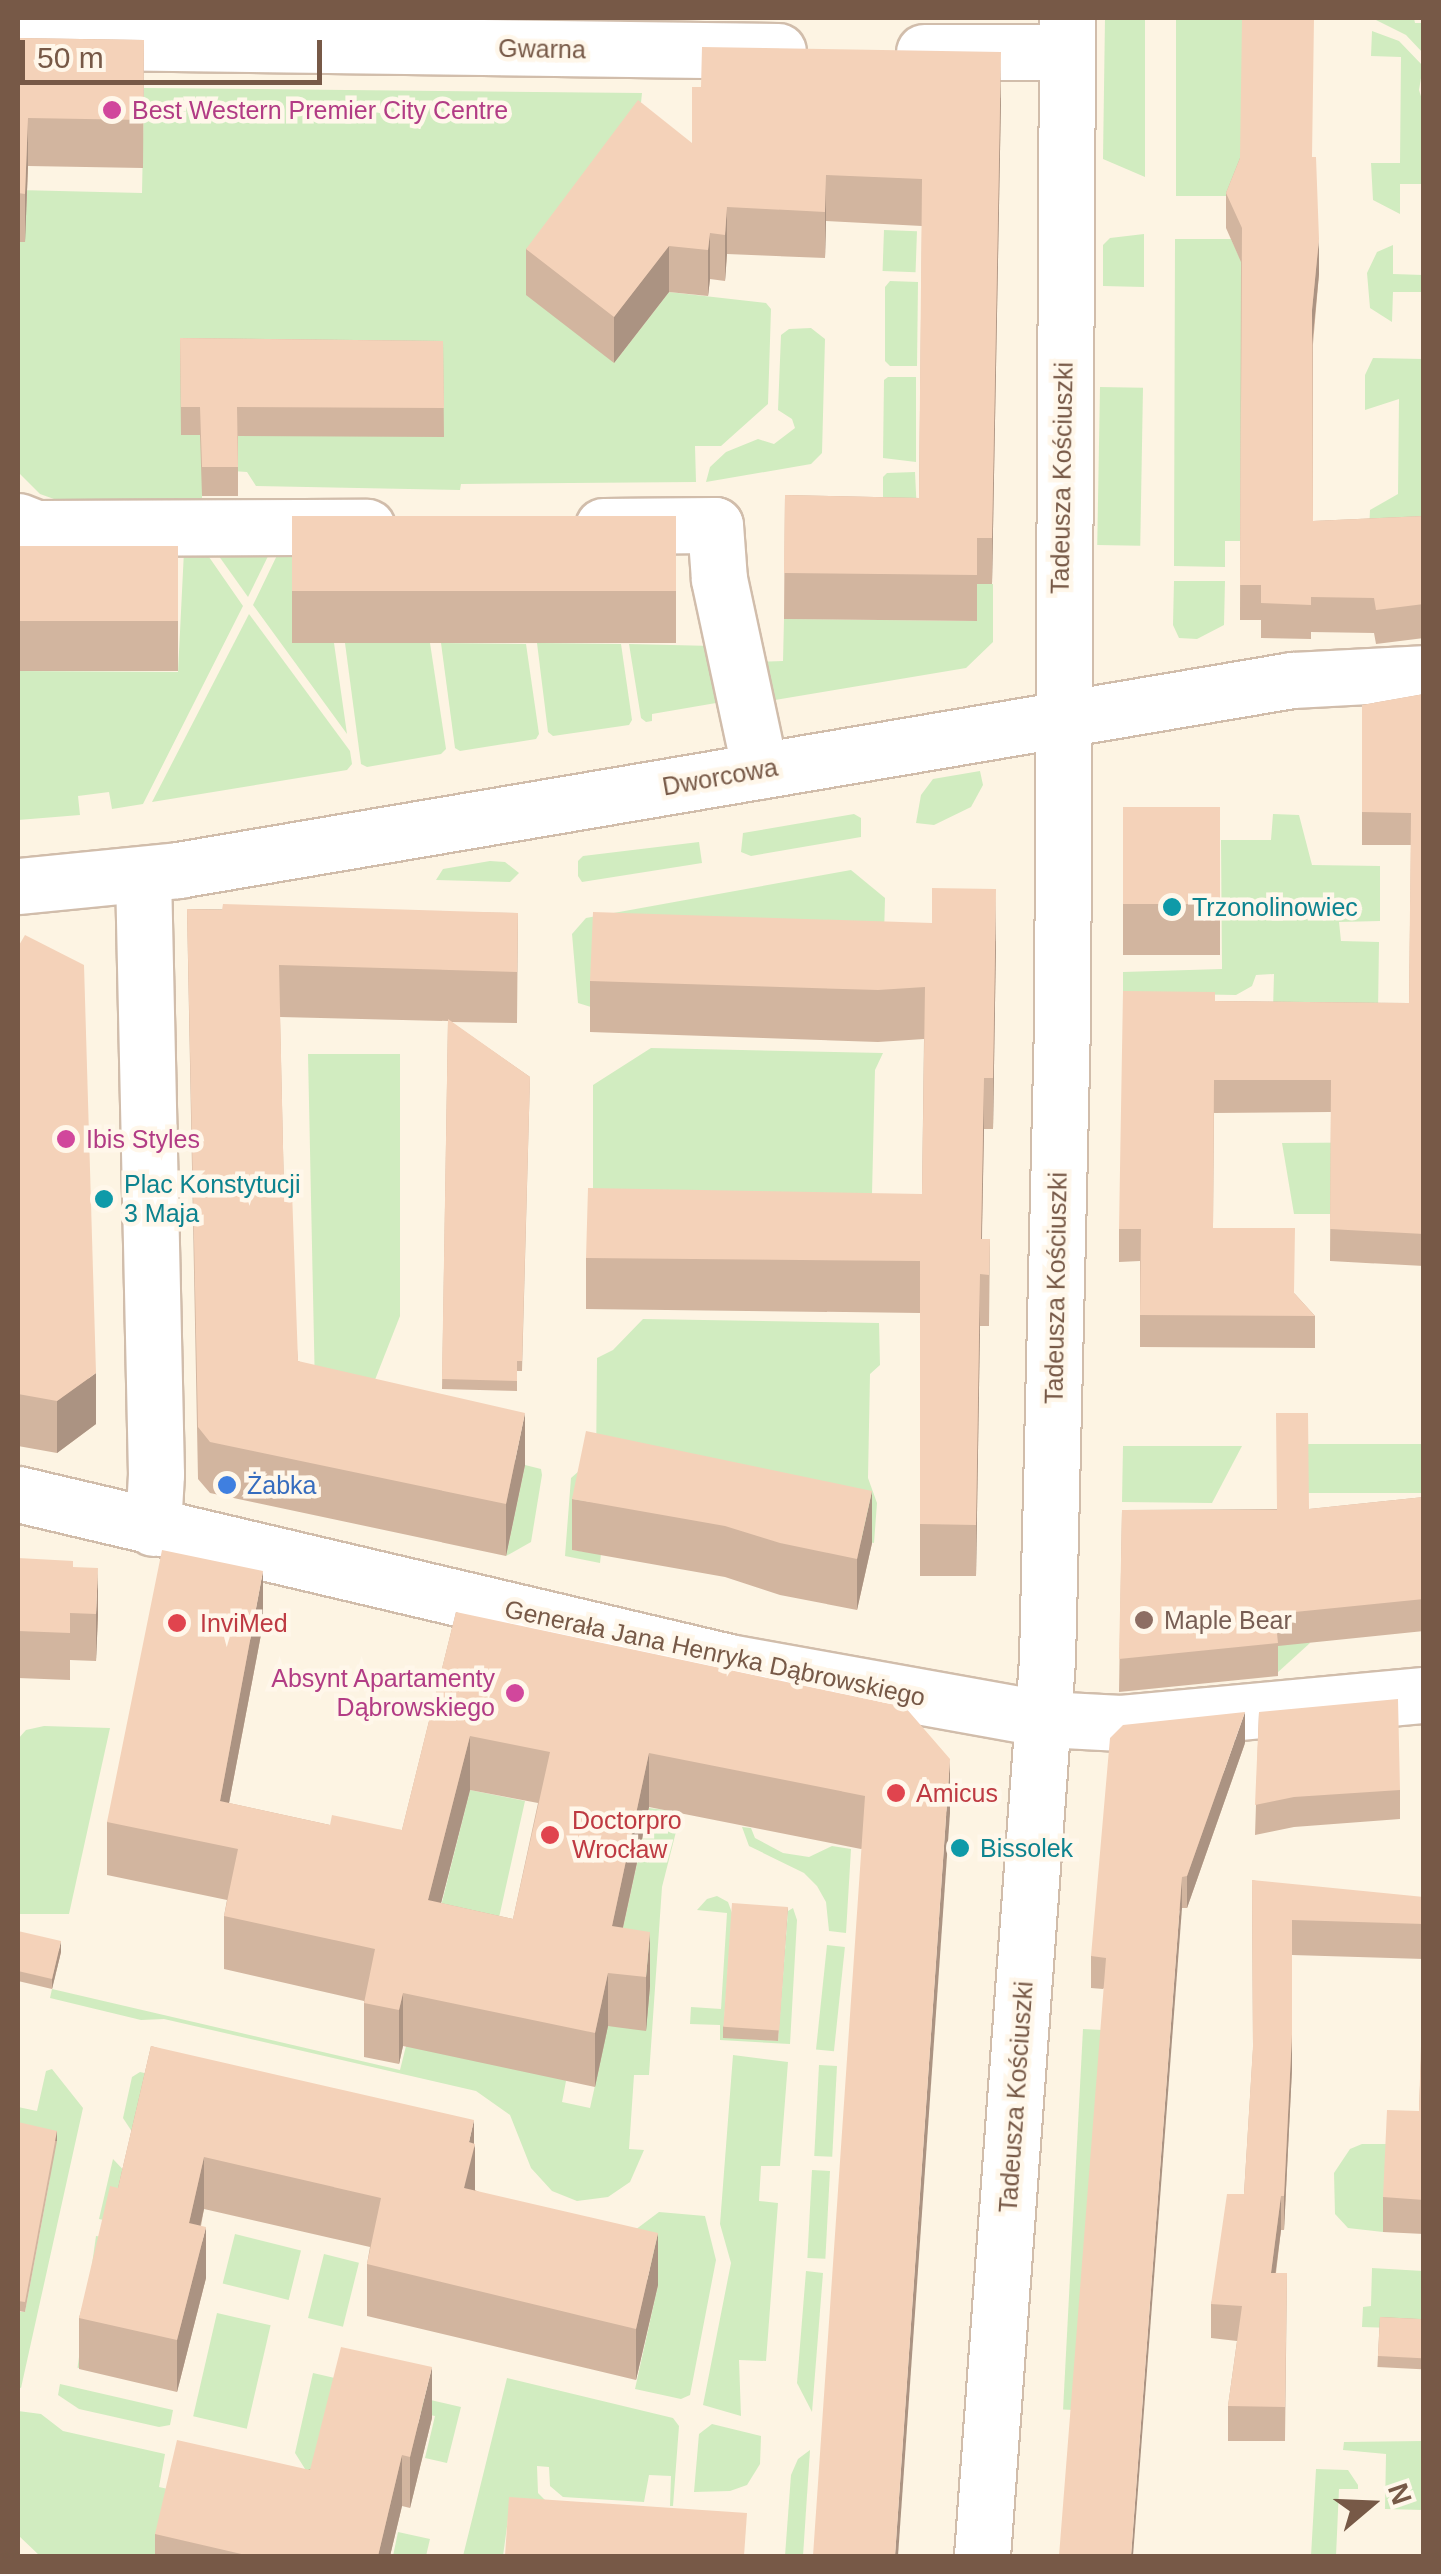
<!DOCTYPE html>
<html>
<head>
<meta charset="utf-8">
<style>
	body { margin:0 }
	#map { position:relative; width:1441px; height:2574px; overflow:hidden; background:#fdf4e3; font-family:Arial,sans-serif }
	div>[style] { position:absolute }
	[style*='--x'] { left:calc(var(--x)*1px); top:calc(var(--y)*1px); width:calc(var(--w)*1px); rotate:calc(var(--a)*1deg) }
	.green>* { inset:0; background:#d1ecc0; transform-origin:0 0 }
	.roads { filter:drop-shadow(2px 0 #d1bdab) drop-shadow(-2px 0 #d1bdab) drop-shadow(0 2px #d1bdab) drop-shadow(0 -2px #d1bdab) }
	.minor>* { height:55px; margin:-27.5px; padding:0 27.5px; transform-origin:27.5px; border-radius:27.5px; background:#fff }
	.wall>* { inset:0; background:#d2b59f; transform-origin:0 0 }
	.shaded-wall>* { inset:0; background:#ab9382; transform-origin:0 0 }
	.building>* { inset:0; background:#f4d2b9; transform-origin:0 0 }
	.dots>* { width:28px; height:28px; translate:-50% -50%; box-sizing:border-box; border:5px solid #fff7ea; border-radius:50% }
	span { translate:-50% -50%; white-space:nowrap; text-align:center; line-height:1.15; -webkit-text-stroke:9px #fff7ea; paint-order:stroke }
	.street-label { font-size:25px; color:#775947 }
	.hotel-label { font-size:25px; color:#b23c85 }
	.left { translate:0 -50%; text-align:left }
	.right { translate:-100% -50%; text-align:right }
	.culture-label { font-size:25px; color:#0d838f }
	.shop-label { font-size:25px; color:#366cbe }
	.education-label { font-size:25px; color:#785e54 }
	.health-label { font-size:25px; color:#be3a42 }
	.frame { position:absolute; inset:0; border:20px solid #775947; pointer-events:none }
	.north { position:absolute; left:1321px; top:2454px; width:100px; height:100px; -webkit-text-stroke:8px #fff7ea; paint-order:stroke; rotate:71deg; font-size:28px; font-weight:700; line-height:40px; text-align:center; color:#775947 }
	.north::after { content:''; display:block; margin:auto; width:35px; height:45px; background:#775947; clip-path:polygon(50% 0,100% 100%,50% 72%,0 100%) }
	.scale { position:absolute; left:20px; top:40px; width:302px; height:45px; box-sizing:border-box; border:5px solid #775947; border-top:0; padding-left:12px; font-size:30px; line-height:35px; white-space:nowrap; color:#775947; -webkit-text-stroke:8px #fff7ea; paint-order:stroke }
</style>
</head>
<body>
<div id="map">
	<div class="green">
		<div style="clip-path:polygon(1105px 18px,1145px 18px,1145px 177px,1103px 159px)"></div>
		<div style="left:1176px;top:18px;width:66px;height:178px"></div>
		<div style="clip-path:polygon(1372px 18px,1414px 18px,1415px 23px,1423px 23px,1423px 53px,1406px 35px)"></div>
		<div style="clip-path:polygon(1372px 31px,1399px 41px,1423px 66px,1419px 90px,1424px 106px,1423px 184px,1400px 184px,1400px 214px,1373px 200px,1371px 163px,1400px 163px,1401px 57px,1371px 56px)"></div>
		<div style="clip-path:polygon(144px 88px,642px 93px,614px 363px,669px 292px,766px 303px,771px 309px,768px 404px,721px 446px,695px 446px,696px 482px,461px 484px,460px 490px,256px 486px,247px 472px,202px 469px,202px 518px,182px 502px,54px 499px,40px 494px,18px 472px,18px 190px,142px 193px)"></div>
		<div style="left:884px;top:230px;width:33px;height:41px;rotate:2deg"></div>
		<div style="clip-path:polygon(1144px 234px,1144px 287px,1103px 286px,1103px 245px,1110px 238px)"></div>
		<div style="clip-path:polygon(1175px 239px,1231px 239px,1242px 263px,1240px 541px,1225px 541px,1225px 567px,1174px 566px)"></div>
		<div style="clip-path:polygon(1393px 245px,1393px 274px,1423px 275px,1424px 292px,1393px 292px,1392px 322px,1370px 308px,1367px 273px,1377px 252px)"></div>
		<div style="clip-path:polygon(890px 281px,918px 282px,917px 366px,890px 366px,885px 361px,885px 287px)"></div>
		<div style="clip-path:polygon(811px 328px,825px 339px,822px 453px,811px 464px,706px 482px,710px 467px,726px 452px,758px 439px,774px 444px,795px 428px,792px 419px,778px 410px,781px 335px,789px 329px)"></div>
		<div style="clip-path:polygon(1373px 358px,1423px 359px,1421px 527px,1369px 531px,1370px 510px,1398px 494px,1399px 399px,1365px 410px,1365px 375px)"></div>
		<div style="clip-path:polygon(888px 377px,916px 377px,916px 462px,883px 458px,884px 380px)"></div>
		<div style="left:1100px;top:387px;width:43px;height:158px;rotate:1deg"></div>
		<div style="clip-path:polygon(915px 472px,917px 515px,883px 497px,883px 477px,887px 473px)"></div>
		<div style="clip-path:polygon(200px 544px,243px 606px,143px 804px,112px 809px,109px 792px,78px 796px,80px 815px,18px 820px,18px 671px,178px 672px,184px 551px)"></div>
		<div style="clip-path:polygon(274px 544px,248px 597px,211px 545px)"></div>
		<div style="clip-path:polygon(331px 544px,334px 643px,347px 734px,253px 605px,282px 545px)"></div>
		<div style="clip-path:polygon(1174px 581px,1225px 581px,1224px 625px,1197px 639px,1179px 638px,1173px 625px)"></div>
		<div style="clip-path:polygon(977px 584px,993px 584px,993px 642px,966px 668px,763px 702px,755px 662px,783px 661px,784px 619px,976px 621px)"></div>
		<div style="clip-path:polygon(249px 614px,350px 751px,352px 764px,347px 770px,152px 802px)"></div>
		<div style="clip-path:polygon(345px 643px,430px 643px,446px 749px,441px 754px,367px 767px,361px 764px)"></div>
		<div style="clip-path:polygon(441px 643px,526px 644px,539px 734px,536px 739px,460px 751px,455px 748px)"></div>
		<div style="clip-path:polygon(537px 643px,621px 644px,632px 720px,629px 725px,553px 736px,548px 732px)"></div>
		<div style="clip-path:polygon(629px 644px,713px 646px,723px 709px,717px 710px,716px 703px,652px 714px,652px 721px,646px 722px,641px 718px)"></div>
		<div style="clip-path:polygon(980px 771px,983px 785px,971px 807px,934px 825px,916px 823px,921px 795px,933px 779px)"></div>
		<div style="clip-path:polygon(854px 814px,861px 818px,861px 837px,751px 856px,741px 852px,743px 833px)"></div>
		<div style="clip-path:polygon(1273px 814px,1299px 815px,1312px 865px,1380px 866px,1380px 921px,1339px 922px,1341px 941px,1379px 942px,1378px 1012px,1273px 1009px,1274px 974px,1256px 975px,1252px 986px,1236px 995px,1123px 993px,1123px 972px,1222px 969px,1221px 840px,1271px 840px)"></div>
		<div style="clip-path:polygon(699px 842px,702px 863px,582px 882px,578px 876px,578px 861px,583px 856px)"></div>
		<div style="clip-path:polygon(490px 861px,505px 862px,519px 873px,510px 882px,436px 880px,443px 869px)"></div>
		<div style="clip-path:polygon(851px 870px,885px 898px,883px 973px,591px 1007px,578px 1003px,572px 934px,586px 918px)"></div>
		<div style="clip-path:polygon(651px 1048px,883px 1053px,875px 1070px,872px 1194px,593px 1218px,593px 1085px)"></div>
		<div style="clip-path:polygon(308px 1054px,400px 1054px,400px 1316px,371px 1390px,315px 1390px)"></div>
		<div style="clip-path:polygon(1423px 1142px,1330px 1214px,1294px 1214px,1282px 1143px)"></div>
		<div style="clip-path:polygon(643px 1319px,879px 1323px,880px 1365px,870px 1374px,868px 1478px,877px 1503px,874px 1543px,587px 1483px,572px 1550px,601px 1554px,600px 1563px,565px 1556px,571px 1478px,579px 1471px,596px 1470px,597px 1358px,613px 1350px)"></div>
		<div style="left:1423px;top:1444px;width:49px;height:115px;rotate:90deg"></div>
		<div style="clip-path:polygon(1123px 1446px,1242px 1446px,1212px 1503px,1122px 1502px)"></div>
		<div style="clip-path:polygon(525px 1465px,541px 1469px,542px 1475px,531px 1542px,506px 1556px)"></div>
		<div style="clip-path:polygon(1272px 1611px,1310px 1643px,1277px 1673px)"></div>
		<div style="clip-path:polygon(44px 1726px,110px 1728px,69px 1914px,18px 1914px,18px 1739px,26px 1730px)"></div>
		<div style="clip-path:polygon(470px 1790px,525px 1801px,488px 1967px,566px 2081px,562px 2102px,590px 2108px,600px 2063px,594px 2061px,649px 1808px,681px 1812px,662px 1887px,649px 2075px,634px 2075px,629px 2149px,644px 2150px,630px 2182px,608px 2197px,577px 2201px,552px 2191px,531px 2168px,510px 2115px,476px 2091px,164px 2019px,141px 2020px,50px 1998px,52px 1989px,400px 2070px)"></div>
		<div style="clip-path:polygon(742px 1827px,751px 1828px,755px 1838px,783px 1853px,809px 1857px,832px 1846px,851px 1849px,846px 1933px,829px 1931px,826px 1902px,817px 1886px,804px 1873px,749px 1846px)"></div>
		<div style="clip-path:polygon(717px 1896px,728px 1902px,732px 1913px,723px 2037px,778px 2041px,788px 1911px,793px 1908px,797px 1920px,790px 2044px,720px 2040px,720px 2025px,690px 2024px,691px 2007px,721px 2009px,727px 1913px,697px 1910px,707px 1899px)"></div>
		<div style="left:827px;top:1945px;width:18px;height:105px;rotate:6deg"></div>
		<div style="left:1083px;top:2029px;width:20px;height:381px;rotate:3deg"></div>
		<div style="clip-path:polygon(733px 2055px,788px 2062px,780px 2166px,761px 2166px,759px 2201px,778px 2203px,766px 2361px,739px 2360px,741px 2416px,703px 2405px,731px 2263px,720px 2224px)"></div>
		<div style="left:819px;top:2065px;width:18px;height:91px;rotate:3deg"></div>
		<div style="clip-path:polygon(52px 2069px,83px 2108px,21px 2388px,18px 2387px,18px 2320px,20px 2312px,25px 2312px,50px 2178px,18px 2133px,18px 2107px,37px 2111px,46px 2071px)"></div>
		<div style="clip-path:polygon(140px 2072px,216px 2090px,140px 2144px,123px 2118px,132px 2077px)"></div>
		<div style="clip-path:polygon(1362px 2144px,1387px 2144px,1383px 2232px,1348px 2228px,1335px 2214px,1334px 2173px,1350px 2149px)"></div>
		<div style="clip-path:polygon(113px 2159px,132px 2179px,122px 2224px,99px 2219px)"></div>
		<div style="left:812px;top:2170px;width:18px;height:88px;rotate:3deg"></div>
		<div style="clip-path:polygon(659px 2212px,705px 2216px,716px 2260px,690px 2395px,681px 2399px,635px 2389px,658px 2285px,631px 2233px)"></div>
		<div style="left:235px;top:2234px;width:68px;height:51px;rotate:14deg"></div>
		<div style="left:96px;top:2236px;width:14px;height:133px;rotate:8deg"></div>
		<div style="left:324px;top:2254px;width:36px;height:66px;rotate:14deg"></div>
		<div style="clip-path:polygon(1372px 2268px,1423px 2271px,1423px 2329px,1362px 2327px,1363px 2307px,1371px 2306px)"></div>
		<div style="clip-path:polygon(806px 2271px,823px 2273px,812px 2412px,797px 2383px)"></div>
		<div style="left:217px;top:2313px;width:55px;height:106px;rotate:13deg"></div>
		<div style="clip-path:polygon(313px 2373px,461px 2407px,447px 2463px,425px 2458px,435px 2416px,339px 2396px,317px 2488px,295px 2453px)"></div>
		<div style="clip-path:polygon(507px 2378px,673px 2418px,679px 2426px,673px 2506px,670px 2506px,671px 2476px,649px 2475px,644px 2502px,563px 2497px,550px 2486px,549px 2467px,537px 2466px,538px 2493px,552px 2507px,508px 2519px,503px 2556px,463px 2556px)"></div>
		<div style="clip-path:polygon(60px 2384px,173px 2410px,170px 2425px,159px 2427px,79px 2409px,58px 2395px)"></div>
		<div style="clip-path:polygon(18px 2411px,41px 2414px,63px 2431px,165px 2454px,159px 2487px,177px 2491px,162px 2556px,40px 2556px,18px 2535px)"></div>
		<div style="clip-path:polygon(712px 2424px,761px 2436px,760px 2464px,747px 2485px,730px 2491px,694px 2492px,699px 2434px)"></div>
		<div style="clip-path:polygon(1423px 2441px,1423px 2510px,1385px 2509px,1386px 2454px,1343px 2450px,1344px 2442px)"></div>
		<div style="clip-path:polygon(810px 2450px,803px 2556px,785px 2556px,791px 2475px,798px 2459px)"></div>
		<div style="clip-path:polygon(1316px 2469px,1348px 2470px,1358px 2485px,1358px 2489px,1339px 2489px,1336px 2556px,1311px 2556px)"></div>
		<div style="clip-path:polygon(398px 2532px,430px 2539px,426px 2556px,393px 2556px)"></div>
	</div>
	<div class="roads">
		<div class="minor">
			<div style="--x:18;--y:41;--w:760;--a:0.75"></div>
			<div style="--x:924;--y:52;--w:142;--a:0"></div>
			<div style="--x:18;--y:521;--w:19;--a:21"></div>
			<div style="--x:36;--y:528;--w:331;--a:-0.2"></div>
			<div style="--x:603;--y:526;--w:112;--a:-0.5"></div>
			<div style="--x:715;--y:525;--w:54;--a:85.8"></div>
			<div style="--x:719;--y:579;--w:196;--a:77.9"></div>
			<div style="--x:143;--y:874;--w:600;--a:88.76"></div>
			<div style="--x:156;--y:1474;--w:54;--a:93.2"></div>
			<div style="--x:18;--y:886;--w:161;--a:-5.7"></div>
			<div style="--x:178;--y:870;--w:1130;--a:-9.68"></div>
			<div style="--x:1292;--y:680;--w:132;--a:-3"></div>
			<div style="--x:18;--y:1494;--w:731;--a:13.29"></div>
			<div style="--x:729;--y:1662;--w:321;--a:10.2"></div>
			<div style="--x:1045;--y:1719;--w:76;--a:3"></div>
			<div style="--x:1121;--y:1723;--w:304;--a:-5.3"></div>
			<div style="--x:982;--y:2556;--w:898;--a:-85.85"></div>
			<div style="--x:1047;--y:1660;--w:638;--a:-88.65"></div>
			<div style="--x:1062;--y:1022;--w:1004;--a:-89.71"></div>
		</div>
	</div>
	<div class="wall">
		<div style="clip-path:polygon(18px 38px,144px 40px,143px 168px,28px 166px,25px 242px,18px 242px)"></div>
		<div style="clip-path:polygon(1001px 98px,992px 584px,977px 584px,977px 621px,784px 619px,785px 495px,919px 498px,922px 226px,826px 221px,825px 258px,727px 254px,725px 281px,710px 279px,708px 296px,669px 292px,614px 363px,526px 295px,526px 249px,692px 143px)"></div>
		<div style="clip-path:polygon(1313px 157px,1319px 274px,1313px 344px,1313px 521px,1424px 516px,1424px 638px,1376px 644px,1374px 633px,1311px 632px,1311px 639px,1261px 638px,1261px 620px,1240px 620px,1241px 262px,1226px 228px,1226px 193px,1240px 158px)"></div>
		<div style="clip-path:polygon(180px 338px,443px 341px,444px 437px,238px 436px,238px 496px,202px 496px,200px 435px,181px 435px)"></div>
		<div style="left:292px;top:516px;width:384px;height:127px"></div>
		<div style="left:18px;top:546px;width:160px;height:125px"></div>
		<div style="clip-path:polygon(1424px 694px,1424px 1266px,1330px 1261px,1331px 1112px,1214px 1113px,1213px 1228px,1295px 1294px,1315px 1316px,1315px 1348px,1140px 1347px,1140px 1261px,1119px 1262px,1119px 1229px,1215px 1001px,1409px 1003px,1411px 845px,1362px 845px,1362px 705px)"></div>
		<div style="left:1220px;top:807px;width:148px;height:97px;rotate:90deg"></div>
		<div style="clip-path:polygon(187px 909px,518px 913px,517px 1023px,451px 1022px,530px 1077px,522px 1371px,517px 1371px,517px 1391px,442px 1389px,448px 1021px,280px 1017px,284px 1191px,298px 1361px,525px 1465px,506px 1556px,210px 1493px,198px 1479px)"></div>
		<div style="clip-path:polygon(996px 941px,993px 1129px,984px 1129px,982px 1239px,990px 1239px,989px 1326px,980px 1326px,976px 1576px,920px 1576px,920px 1313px,586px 1309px,586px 1258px,922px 1194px,924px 1039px,878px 1042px,590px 1032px,590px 981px)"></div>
		<div style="clip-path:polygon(18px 947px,96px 1424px,57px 1453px,18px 1446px)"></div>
		<div style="clip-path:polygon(1424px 1497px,1424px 1631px,1278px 1646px,1278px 1676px,1119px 1692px,1122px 1510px,1309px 1509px)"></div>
		<div style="clip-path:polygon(572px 1499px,872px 1543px,857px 1610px,780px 1595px,725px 1577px,572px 1550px)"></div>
		<div style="clip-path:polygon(18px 1558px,98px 1615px,96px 1661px,70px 1660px,70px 1680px,18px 1678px)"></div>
		<div style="clip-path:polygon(evenodd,456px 1612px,950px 1813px,861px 1849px,649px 1807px,623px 1928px,650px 1986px,646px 2031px,608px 2026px,595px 2087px,403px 2046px,399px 2064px,364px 2057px,364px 2001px,224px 1969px,224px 1916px,227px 1900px,107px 1875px,107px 1822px,263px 1624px,229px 1803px,330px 1825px,402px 1830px,456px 1612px,470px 1790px,538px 1803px,513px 1919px,441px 1903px,470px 1790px)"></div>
		<div style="clip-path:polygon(1259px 1712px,1400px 1790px,1400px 1819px,1294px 1827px,1255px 1835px)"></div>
		<div style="clip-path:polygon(1245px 1743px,1187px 1908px,1182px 1908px,1103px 1989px,1091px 1988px,1091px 1956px)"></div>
		<div style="clip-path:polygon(1252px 1880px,1424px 1924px,1424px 1959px,1292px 1955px,1292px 2069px,1284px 2230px,1281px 2230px,1276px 2273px,1287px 2273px,1285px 2441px,1228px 2441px,1228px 2406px,1237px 2341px,1211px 2338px,1211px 2304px,1244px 2194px,1253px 2049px)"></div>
		<div style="clip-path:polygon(788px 1907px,778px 2041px,723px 2038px,723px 2027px)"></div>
		<div style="clip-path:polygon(18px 1931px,61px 1952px,52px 1989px,18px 1981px)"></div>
		<div style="clip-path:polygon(1424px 1980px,1424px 2234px,1383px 2232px,1383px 2197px,1419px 2111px)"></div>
		<div style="clip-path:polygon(151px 2046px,474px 2144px,475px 2190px,658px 2285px,636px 2380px,367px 2316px,367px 2264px,370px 2247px,204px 2209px,201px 2226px,206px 2278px,177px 2392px,79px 2369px,79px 2318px,118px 2188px)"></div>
		<div style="clip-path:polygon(18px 2122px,57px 2141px,25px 2312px,18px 2311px)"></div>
		<div style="left:1380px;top:2317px;width:44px;height:50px;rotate:3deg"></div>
		<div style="clip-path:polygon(432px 2418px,410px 2508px,402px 2506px,390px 2556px,155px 2556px,155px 2534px)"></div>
	</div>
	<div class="shaded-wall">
		<div style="clip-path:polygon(1001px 52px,1001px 98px,992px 584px,992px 538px)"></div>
		<div style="clip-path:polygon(28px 118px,28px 166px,25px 242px,25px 194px)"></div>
		<div style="clip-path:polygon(826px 175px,826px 221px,825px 258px,825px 212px)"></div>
		<div style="clip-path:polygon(727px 207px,727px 254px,725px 281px,725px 235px)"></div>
		<div style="clip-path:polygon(710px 233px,710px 279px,708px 296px,708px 250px)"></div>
		<div style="clip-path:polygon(1319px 239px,1319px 274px,1312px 345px,1312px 310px)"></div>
		<div style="clip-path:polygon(669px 246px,669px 292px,614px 363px,614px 317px)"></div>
		<div style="clip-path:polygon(996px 889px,996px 941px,993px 1129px,993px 1078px)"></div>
		<div style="clip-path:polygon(984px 1078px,984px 1129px,981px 1275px,981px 1239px)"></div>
		<div style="clip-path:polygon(980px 1274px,980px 1326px,976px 1576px,976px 1525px)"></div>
		<div style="clip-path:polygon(96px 1373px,96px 1424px,57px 1453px,57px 1401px)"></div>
		<div style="clip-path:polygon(525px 1413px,525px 1465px,506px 1556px,506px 1504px)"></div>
		<div style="clip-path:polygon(872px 1491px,872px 1543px,857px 1610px,857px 1559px)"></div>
		<div style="clip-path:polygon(98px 1568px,98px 1615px,96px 1661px,96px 1614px)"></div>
		<div style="clip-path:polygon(263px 1571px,263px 1624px,221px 1845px,220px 1801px)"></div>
		<div style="clip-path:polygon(1245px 1712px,1245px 1743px,1187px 1908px,1187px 1876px)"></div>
		<div style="clip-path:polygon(470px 1736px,470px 1790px,428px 1954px,428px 1900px)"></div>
		<div style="clip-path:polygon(649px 1753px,649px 1807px,613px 1973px,612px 1926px)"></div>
		<div style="clip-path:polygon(950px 1759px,950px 1813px,898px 2556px,895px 2556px)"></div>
		<div style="clip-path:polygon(1182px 1877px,1182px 1908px,1133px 2556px,1131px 2556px)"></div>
		<div style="clip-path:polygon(650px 1932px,650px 1986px,646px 2031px,646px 1977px)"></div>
		<div style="clip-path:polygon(61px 1941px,61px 1952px,52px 1989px,52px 1979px)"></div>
		<div style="clip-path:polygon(608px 1973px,608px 2026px,595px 2087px,595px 2033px)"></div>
		<div style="clip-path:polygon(403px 1993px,403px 2046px,399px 2064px,399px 2010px)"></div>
		<div style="clip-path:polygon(1292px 2034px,1292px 2069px,1284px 2230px,1284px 2196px)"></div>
		<div style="clip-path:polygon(474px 2120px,474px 2148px,475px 2144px,475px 2195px,464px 2188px,469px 2142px)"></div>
		<div style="left:57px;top:2131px;width:10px;height:174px;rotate:90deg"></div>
		<div style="clip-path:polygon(204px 2157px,204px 2209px,189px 2275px,189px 2223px)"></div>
		<div style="clip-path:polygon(1281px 2196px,1281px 2230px,1271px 2307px,1271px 2273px)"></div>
		<div style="clip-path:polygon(206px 2227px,206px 2278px,177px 2392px,177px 2340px)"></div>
		<div style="clip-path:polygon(658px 2233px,658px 2285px,636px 2380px,636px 2329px)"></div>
		<div style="clip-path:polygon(432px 2367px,432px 2418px,410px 2508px,410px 2457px)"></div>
		<div style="clip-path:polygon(402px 2455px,402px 2506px,390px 2556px,378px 2556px)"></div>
	</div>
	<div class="building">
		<div style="clip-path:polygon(1242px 18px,1314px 18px,1312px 157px,1316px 157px,1319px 239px,1312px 310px,1313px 521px,1424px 516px,1424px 604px,1376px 610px,1374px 598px,1311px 597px,1311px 605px,1261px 603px,1261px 585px,1240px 585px,1242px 228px,1226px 193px,1240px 158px)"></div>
		<div style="clip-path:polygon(18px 38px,144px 40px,143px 120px,28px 118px,25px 194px,18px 193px)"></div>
		<div style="clip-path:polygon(702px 47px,1001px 52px,992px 538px,977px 538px,977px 575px,784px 573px,785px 495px,919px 498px,922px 179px,826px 175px,825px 212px,727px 207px,725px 235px,710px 233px,708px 250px,669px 246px,614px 317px,526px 249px,638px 100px,692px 143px,692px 87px,701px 87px)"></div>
		<div style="clip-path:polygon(180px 338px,443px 341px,444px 408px,237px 407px,238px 467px,202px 467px,200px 407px,181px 407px)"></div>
		<div style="left:292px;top:516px;width:384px;height:75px"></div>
		<div style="left:18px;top:546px;width:160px;height:75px"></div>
		<div style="clip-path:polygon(1424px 694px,1424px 1234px,1330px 1229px,1331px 1080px,1214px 1080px,1213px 1228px,1295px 1228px,1294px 1293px,1315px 1316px,1140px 1315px,1141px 1229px,1119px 1229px,1123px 991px,1215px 992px,1215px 1001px,1409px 1003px,1411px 813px,1362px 812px,1362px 705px)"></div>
		<div style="left:1220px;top:807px;width:97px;height:97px;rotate:90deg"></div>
		<div style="clip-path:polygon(932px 888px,996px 889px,993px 1078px,984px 1078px,981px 1239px,990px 1239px,989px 1275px,980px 1274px,976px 1525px,920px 1524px,920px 1261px,586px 1258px,588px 1188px,922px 1194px,925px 987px,878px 990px,590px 981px,593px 912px,932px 923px)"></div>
		<div style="clip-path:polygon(223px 904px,518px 913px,517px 972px,279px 965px,284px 1191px,292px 1191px,298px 1361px,525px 1413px,506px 1504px,210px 1442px,198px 1427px,187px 909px,222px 910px)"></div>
		<div style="clip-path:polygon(25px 935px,84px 965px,96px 1373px,57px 1401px,18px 1394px,18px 947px)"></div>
		<div style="clip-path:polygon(448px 1019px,530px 1077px,522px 1361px,517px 1361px,517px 1381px,442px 1379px)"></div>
		<div style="clip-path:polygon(1276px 1413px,1308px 1413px,1309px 1509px,1424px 1497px,1424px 1599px,1275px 1614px,1278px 1643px,1119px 1659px,1122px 1510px,1277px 1510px)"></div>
		<div style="clip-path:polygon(586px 1431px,872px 1491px,857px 1559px,780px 1543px,725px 1526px,572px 1499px)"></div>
		<div style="clip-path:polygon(evenodd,162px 1550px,263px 1571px,220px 1801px,330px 1825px,332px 1815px,402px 1830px,456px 1612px,905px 1707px,950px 1759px,895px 2556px,813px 2556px,865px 1796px,649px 1753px,612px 1926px,650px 1932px,646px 1977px,608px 1973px,595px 2033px,403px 1993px,399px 2010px,364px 2003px,375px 1949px,224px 1916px,238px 1849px,107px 1822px,162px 1550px,470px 1736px,550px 1752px,513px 1919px,428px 1900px,470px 1736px)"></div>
		<div style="clip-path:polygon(18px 1558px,73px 1561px,73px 1567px,98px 1568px,96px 1614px,70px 1613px,70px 1633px,18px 1631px)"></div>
		<div style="clip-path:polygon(1398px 1699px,1400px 1790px,1294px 1797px,1255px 1805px,1259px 1712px)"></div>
		<div style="clip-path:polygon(1245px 1712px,1187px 1876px,1182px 1877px,1131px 2556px,1059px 2556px,1106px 1958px,1091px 1956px,1110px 1738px,1123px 1725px)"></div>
		<div style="clip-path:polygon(1252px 1880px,1424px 1897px,1424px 1924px,1292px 1920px,1292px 2034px,1284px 2196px,1281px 2196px,1271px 2273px,1287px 2273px,1285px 2407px,1228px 2406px,1242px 2306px,1211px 2304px,1227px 2194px,1244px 2194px,1253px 2046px)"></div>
		<div style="left:732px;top:1903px;width:56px;height:124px;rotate:4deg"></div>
		<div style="clip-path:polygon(18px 1931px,61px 1941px,52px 1979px,18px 1971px)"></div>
		<div style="clip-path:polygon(1423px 1980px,1424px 2200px,1383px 2197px,1387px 2110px,1419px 2111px)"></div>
		<div style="clip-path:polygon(151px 2046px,474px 2120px,469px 2142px,475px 2144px,464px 2188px,658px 2233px,636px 2329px,367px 2264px,381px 2198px,204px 2157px,189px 2223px,206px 2227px,177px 2340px,79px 2318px,110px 2186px,118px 2188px)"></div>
		<div style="clip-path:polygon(18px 2122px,57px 2131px,25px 2302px,18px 2301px)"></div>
		<div style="left:1380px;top:2317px;width:44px;height:39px;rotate:3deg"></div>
		<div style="clip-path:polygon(341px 2347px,432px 2367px,410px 2457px,402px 2455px,378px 2556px,250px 2556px,155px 2534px,177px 2440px,310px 2470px)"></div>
		<div style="clip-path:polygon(509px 2497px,747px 2513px,744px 2556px,505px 2556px)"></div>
	</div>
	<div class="dots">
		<div style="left:112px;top:110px;background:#d1479c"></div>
		<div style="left:1172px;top:907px;background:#0f9aa8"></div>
		<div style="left:66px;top:1139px;background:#d1479c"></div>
		<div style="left:104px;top:1199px;background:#0f9aa8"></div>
		<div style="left:227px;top:1485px;background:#3f7fe0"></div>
		<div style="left:1144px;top:1620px;background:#8d6e63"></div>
		<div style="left:177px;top:1623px;background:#e0444e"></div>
		<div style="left:515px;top:1693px;background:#d1479c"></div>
		<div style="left:896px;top:1793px;background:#e0444e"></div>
		<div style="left:550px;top:1835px;background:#e0444e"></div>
		<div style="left:960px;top:1848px;background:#0f9aa8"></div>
	</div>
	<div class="street-label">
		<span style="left:542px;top:49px;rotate:1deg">Gwarna</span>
		<span style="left:1062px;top:478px;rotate:-89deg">Tadeusza Kościuszki</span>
		<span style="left:720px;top:777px;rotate:-10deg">Dworcowa</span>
		<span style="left:1056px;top:1288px;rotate:-89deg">Tadeusza Kościuszki</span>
		<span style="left:715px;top:1653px;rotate:12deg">Generała Jana Henryka Dąbrowskiego</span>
		<span style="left:1016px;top:2097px;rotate:-86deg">Tadeusza Kościuszki</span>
	</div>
	<div class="hotel-label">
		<span class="left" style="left:132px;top:110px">Best Western Premier City Centre</span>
		<span class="left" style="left:86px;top:1139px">Ibis Styles</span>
		<span class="right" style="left:495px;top:1693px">Absynt Apartamenty<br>Dąbrowskiego</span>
	</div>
	<div class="culture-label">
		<span class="left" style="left:1192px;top:907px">Trzonolinowiec</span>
		<span class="left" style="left:124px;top:1199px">Plac Konstytucji<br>3 Maja</span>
		<span class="left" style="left:980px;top:1848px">Bissolek</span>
	</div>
	<div class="shop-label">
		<span class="left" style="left:247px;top:1485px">Żabka</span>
	</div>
	<div class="education-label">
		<span class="left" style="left:1164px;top:1620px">Maple Bear</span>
	</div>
	<div class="health-label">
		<span class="left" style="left:200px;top:1623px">InviMed</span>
		<span class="left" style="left:916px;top:1793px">Amicus</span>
		<span class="left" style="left:572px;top:1835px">Doctorpro<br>Wrocław</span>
	</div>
	<div class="frame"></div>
	<div class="north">N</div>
	<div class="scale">50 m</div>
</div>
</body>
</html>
